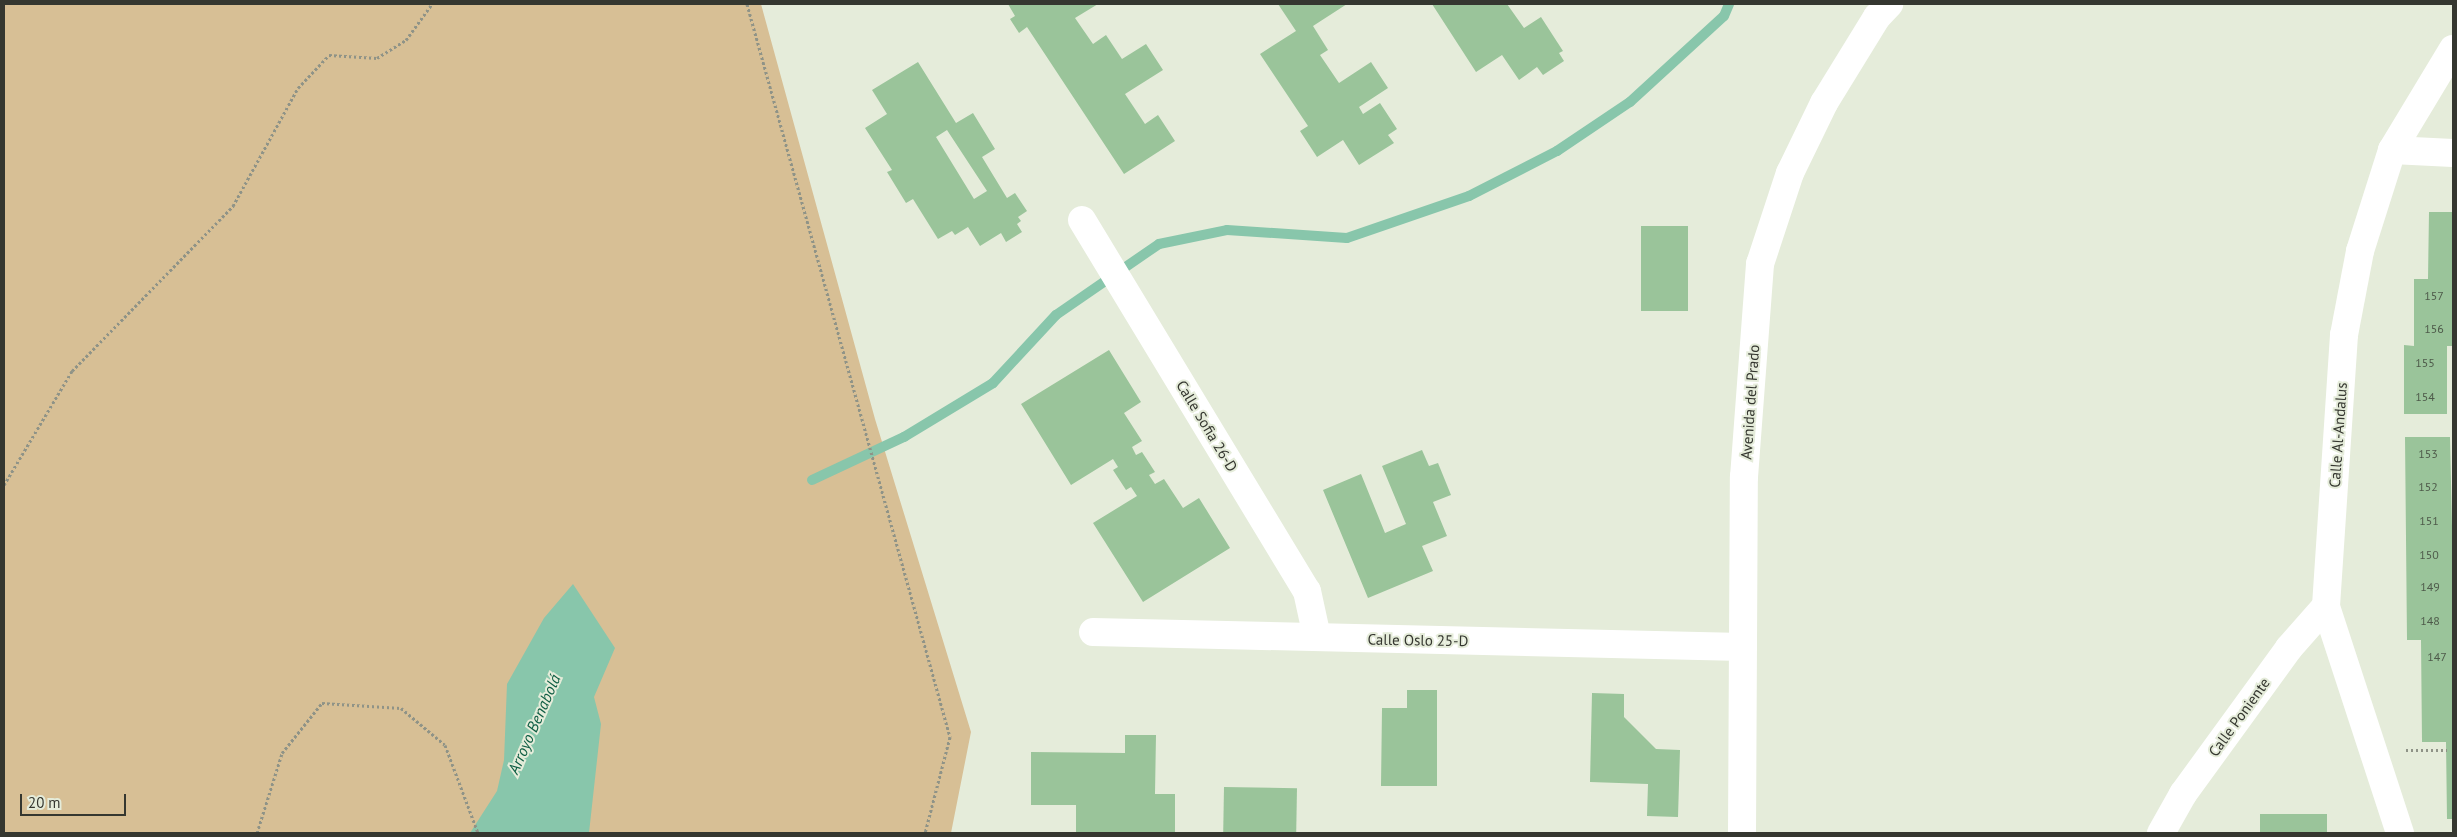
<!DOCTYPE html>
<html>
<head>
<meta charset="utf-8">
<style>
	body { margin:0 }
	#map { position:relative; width:2457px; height:837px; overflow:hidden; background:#e5ecda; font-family:"PT Sans",sans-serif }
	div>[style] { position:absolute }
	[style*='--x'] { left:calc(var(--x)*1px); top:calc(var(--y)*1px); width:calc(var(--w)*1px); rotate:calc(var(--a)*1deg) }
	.green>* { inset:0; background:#d7bf95 }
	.water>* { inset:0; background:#88c6ab }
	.stream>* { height:10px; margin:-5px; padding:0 5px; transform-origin:5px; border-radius:5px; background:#88c6ab }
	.building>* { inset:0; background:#9ac49a; transform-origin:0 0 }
	.path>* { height:3px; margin-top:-1.5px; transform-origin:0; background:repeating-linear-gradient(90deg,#8f9387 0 2.5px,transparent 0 5px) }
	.minor>* { height:28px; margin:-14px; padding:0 14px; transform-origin:14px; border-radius:14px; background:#fff }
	span { translate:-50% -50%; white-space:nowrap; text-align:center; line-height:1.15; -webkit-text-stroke:4px #e5ecda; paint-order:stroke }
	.number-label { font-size:12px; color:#4e5a4a }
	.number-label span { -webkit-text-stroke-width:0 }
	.street-label { font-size:15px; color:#353730 }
	.water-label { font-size:16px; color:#0f5e44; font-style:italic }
	.frame { position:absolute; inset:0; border:5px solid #353730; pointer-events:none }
	.scale { position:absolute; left:20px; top:794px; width:106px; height:22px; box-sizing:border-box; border:2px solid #353730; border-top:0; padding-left:6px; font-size:15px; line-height:18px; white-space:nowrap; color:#353730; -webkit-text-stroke:4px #e5ecda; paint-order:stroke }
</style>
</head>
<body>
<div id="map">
	<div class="green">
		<div style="clip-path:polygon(4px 4px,761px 4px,875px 419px,971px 732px,951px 833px,4px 833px)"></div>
	</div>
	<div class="water">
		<div style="clip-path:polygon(573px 584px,615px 648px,594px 697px,601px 724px,589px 833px,470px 833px,497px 791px,504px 760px,507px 684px,544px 618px)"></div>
	</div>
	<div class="stream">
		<div style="--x:812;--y:480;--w:102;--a:-25.1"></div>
		<div style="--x:904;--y:437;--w:104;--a:-31.2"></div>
		<div style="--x:993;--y:383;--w:93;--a:-47.2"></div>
		<div style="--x:1056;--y:315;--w:125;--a:-34.6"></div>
		<div style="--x:1159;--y:244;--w:69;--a:-11.6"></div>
		<div style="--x:1227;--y:230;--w:120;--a:3.8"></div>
		<div style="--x:1347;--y:238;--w:129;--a:-19"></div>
		<div style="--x:1469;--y:196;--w:99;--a:-27.1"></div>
		<div style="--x:1557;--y:151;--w:88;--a:-33.9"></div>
		<div style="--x:1630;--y:102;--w:127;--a:-42.5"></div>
		<div style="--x:1724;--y:16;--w:13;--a:-67"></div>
	</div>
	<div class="building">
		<div style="clip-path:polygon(1008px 4px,1098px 4px,1075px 18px,1093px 44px,1106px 35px,1122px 59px,1146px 44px,1163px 70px,1125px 94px,1145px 124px,1158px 115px,1175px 141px,1124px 174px,1027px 27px,1019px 33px,1010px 19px,1015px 16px)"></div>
		<div style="clip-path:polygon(1278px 4px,1347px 4px,1313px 26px,1328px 50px,1320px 55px,1339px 83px,1371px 62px,1388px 88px,1359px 107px,1363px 114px,1380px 103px,1397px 129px,1388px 135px,1394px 143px,1359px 165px,1343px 140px,1317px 157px,1300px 131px,1308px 126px,1260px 54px,1296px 31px)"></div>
		<div style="clip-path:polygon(1432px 4px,1507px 4px,1524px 28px,1541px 17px,1563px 51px,1559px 53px,1564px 61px,1543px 75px,1537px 67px,1519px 80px,1502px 55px,1476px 72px)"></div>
		<div style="clip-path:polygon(evenodd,918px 62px,956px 123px,973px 113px,995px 149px,982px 157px,1007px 198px,1015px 193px,1027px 211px,1018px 217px,1021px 221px,1017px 224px,1022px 232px,1006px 242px,1001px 233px,980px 246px,968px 227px,955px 235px,952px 231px,938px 239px,913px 199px,906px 203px,887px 172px,892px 170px,865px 128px,887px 114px,872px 90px,918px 62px,947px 130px,987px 191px,974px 199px,936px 137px,947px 130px)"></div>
		<div style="clip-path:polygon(2429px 212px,2453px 212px,2453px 346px,2447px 346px,2447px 414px,2404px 414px,2404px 345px,2414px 346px,2414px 279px,2428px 279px)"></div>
		<div style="left:1641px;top:226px;width:47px;height:85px"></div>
		<div style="clip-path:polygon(1109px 350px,1141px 402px,1124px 413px,1142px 441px,1132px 447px,1136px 455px,1142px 452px,1155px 472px,1149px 475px,1155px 484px,1164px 479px,1183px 508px,1199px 498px,1230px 548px,1143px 602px,1093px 523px,1137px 496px,1131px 487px,1126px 490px,1113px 470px,1118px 467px,1113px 459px,1071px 485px,1021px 404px)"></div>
		<div style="clip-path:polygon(2405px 437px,2450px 437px,2453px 571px,2453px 819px,2447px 819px,2446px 742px,2422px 742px,2421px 640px,2407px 640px)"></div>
		<div style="clip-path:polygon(1422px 450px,1429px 466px,1438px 463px,1451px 495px,1433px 502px,1447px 536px,1422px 546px,1433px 571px,1368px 598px,1323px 490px,1361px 474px,1385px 533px,1406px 524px,1382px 466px)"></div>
		<div style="clip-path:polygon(1407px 690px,1437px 690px,1437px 786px,1381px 786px,1382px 708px,1407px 708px)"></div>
		<div style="clip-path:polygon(1592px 693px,1624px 694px,1624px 717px,1656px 749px,1680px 750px,1678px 817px,1647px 816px,1648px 784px,1590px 782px)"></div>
		<div style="clip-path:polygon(1125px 735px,1156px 735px,1155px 794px,1175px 794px,1175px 833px,1076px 833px,1076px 805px,1031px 805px,1031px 752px,1125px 753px)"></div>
		<div style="left:1224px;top:787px;width:73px;height:46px;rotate:1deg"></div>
		<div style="left:2260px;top:814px;width:67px;height:19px"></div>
	</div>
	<div class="path">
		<div style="--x:747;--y:4;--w:761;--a:74.52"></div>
		<div style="--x:950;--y:737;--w:99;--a:104.6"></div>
		<div style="--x:4;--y:485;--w:133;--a:-59.2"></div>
		<div style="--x:72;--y:371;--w:231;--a:-45.7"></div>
		<div style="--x:233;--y:206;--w:135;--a:-61.2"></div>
		<div style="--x:298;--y:88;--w:45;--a:-46.8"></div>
		<div style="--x:329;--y:55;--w:48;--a:3.6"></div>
		<div style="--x:377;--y:58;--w:34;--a:-32"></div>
		<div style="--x:406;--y:40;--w:44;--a:-54.2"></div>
		<div style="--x:2406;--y:750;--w:41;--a:0"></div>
		<div style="--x:257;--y:833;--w:84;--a:-72.6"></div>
		<div style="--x:282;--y:753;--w:64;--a:-51.3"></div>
		<div style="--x:322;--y:703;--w:79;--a:3.6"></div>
		<div style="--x:401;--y:708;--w:57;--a:40.1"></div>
		<div style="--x:445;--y:745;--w:94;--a:69.4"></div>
	</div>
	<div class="minor">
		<div style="--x:2392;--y:150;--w:61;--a:2.8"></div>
		<div style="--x:1082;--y:220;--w:434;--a:58.8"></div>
		<div style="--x:1307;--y:591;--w:47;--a:77.7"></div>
		<div style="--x:1093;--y:632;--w:650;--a:1.32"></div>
		<div style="--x:1742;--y:833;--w:356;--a:-89.7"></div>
		<div style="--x:1744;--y:477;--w:214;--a:-85.7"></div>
		<div style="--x:1760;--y:264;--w:96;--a:-71.8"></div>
		<div style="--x:1790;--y:173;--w:78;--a:-64.1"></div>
		<div style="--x:1824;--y:103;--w:101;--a:-58.4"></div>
		<div style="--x:1877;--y:17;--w:18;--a:-47"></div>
		<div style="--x:2161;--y:833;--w:45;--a:-60.6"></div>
		<div style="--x:2183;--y:794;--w:180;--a:-54"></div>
		<div style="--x:2289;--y:648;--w:56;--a:-48.6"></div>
		<div style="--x:2400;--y:833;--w:239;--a:-108.1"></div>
		<div style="--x:2326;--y:606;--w:272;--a:-86.2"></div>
		<div style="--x:2344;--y:335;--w:86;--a:-79.2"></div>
		<div style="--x:2360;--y:251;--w:106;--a:-72.4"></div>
		<div style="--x:2392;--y:150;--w:118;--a:-58.9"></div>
	</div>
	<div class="number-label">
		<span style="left:2434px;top:296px">157</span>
		<span style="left:2434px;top:329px">156</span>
		<span style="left:2425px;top:363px">155</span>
		<span style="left:2425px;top:397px">154</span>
		<span style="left:2428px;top:454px">153</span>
		<span style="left:2428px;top:487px">152</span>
		<span style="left:2429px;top:521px">151</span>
		<span style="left:2429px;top:555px">150</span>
		<span style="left:2430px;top:587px">149</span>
		<span style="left:2430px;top:621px">148</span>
		<span style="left:2437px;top:657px">147</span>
	</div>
	<div class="street-label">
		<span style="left:1750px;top:402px;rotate:-86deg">Avenida del Prado</span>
		<span style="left:1207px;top:426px;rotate:59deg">Calle Sofia 26-D</span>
		<span style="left:2338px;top:435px;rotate:-86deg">Calle Al-Andalus</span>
		<span style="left:1418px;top:640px;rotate:1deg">Calle Oslo 25-D</span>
		<span style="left:2239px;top:717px;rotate:-54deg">Calle Poniente</span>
	</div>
	<div class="water-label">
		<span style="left:534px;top:724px;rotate:-66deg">Arroyo Benabolá</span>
	</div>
	<div class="frame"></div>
	<div class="scale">20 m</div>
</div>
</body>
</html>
